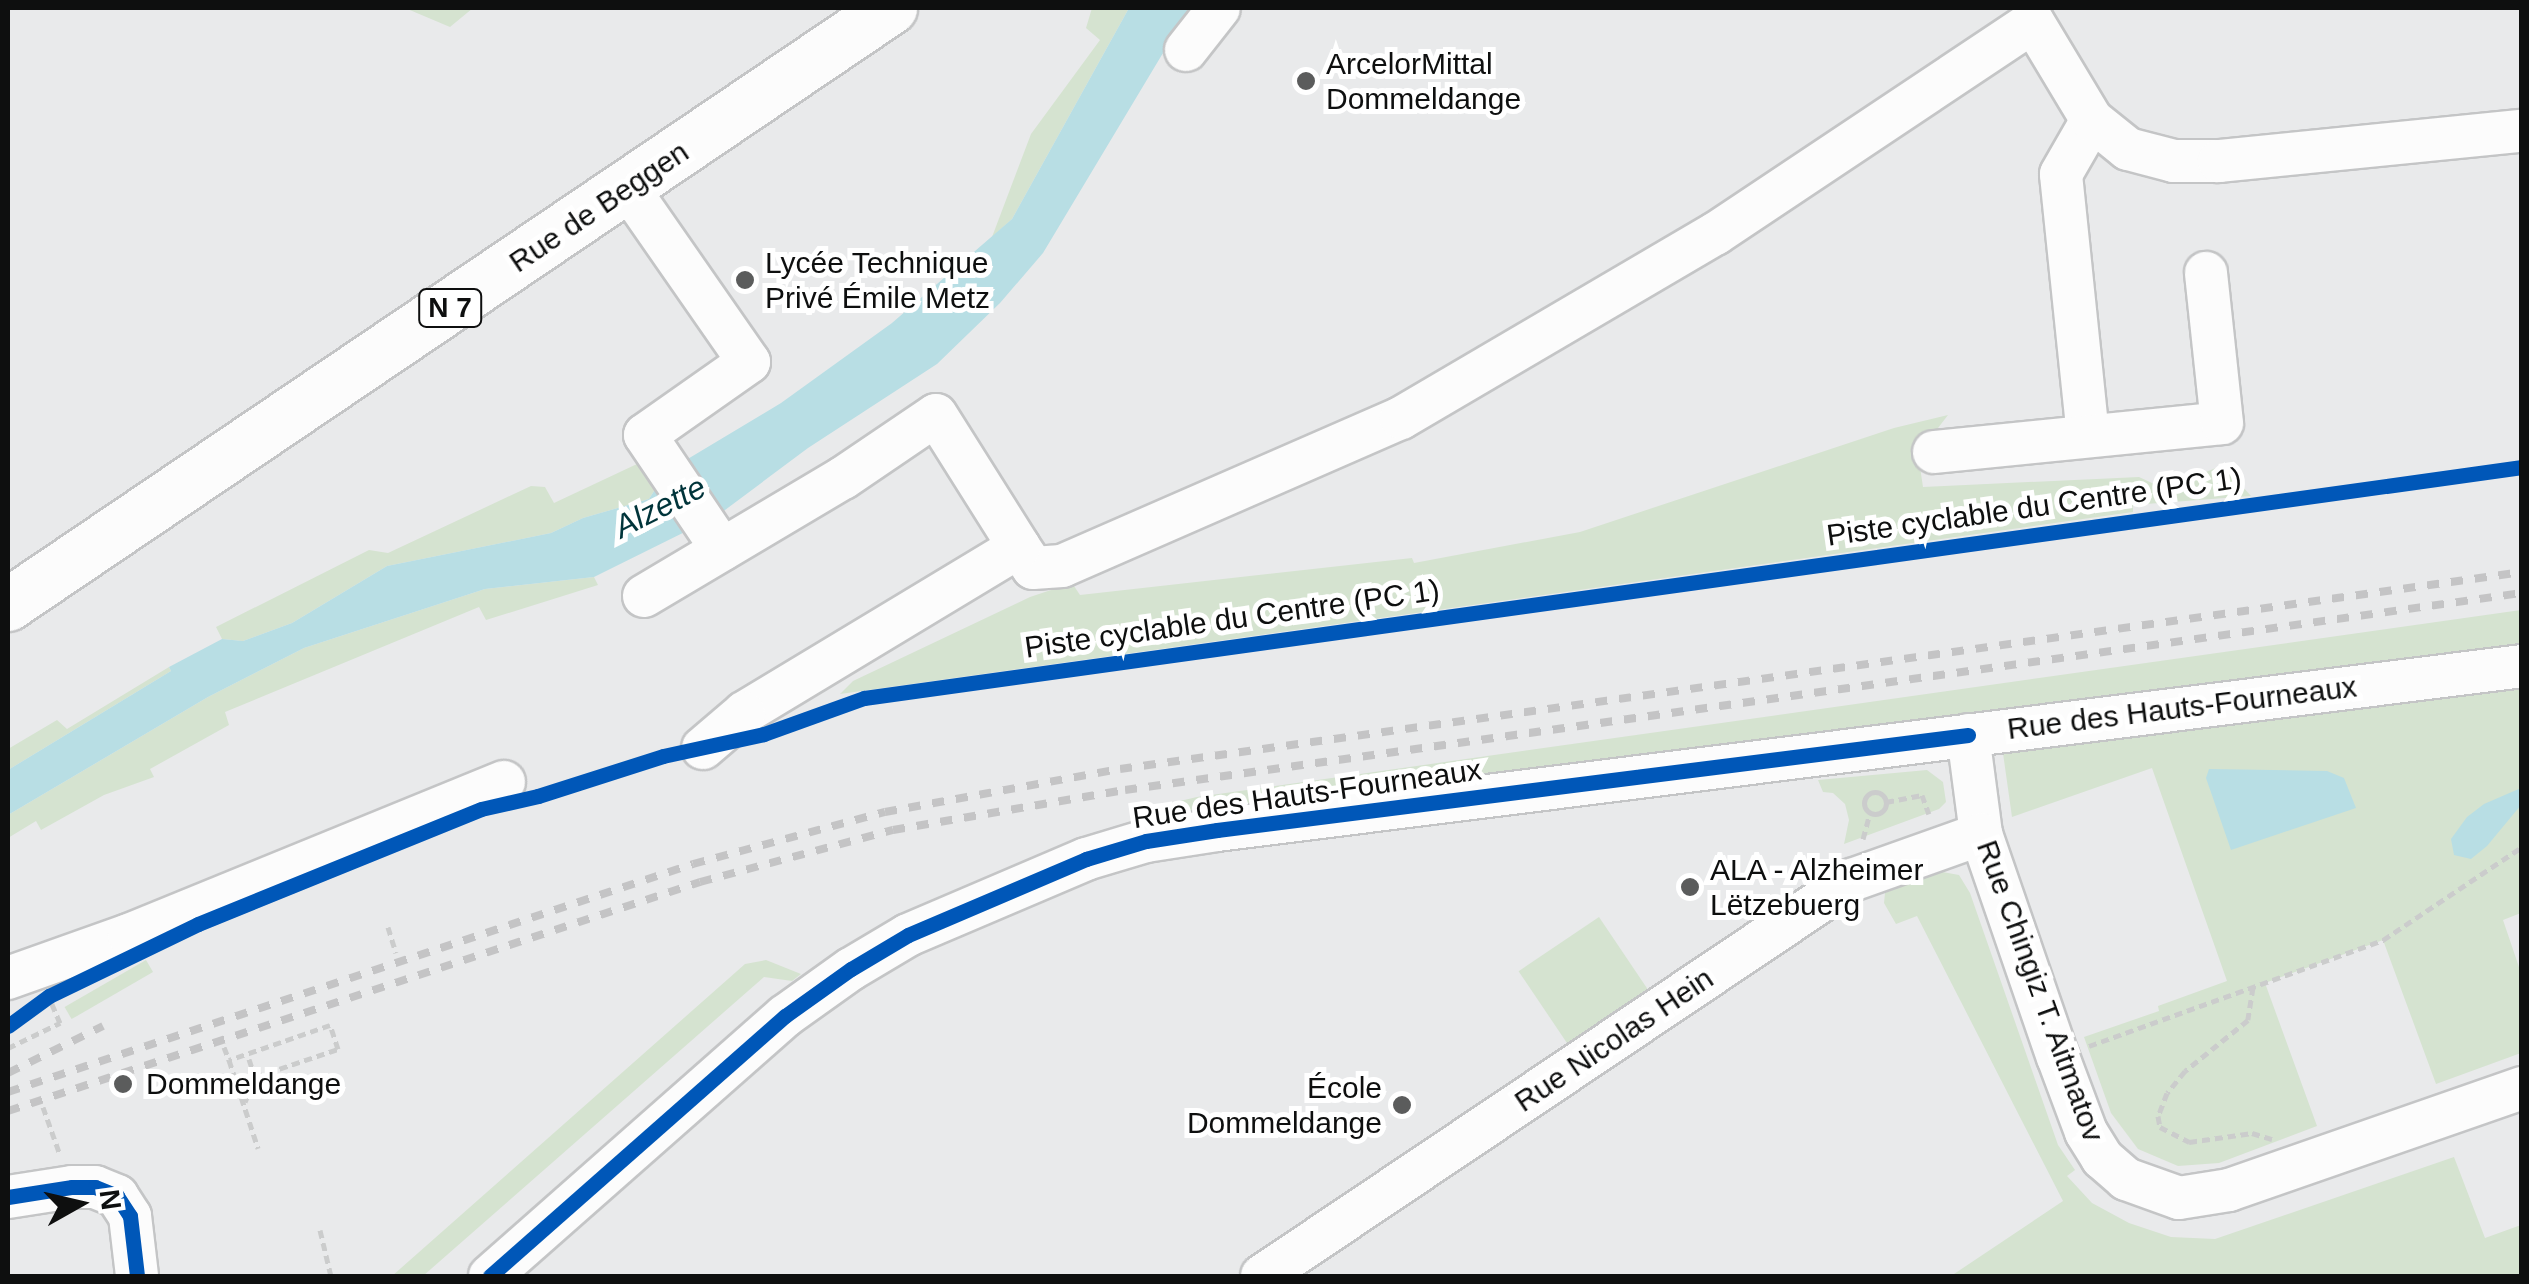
<!DOCTYPE html>
<html>
<head>
<meta charset="utf-8">
<style>
	body { margin:0 }
	#map { position:relative; width:2529px; height:1284px; overflow:hidden; background:#e9eaeb; font-family:Helvetica,sans-serif }
	div>[style] { position:absolute }
	[style*='--x'] { left:calc(var(--x)*1px); top:calc(var(--y)*1px); width:calc(var(--w)*1px); rotate:calc(var(--a)*1deg) }
	.green>* { inset:0; background:#d5e3d0; transform-origin:0 0 }
	.water>* { inset:0; background:#b8dee4 }
	.path>* { height:5px; margin-top:-2.5px; transform-origin:0; background:repeating-linear-gradient(90deg,#cbcccc 0 8px,transparent 0 13px) }
	.path>.ring { margin:-2.5px; padding:0; box-sizing:content-box; background:none; border:5px solid #cbcccc; border-radius:50% }
	.roads { filter:drop-shadow(2px 0 #c4c5c6) drop-shadow(-2px 0 #c4c5c6) drop-shadow(0 2px #c4c5c6) drop-shadow(0 -2px #c4c5c6) }
	.minor>* { height:42px; margin:-21px; padding:0 21px; transform-origin:21px; border-radius:21px; background:#fcfcfc }
	.major>* { height:52px; margin:-26px; padding:0 26px; transform-origin:26px; border-radius:26px; background:#fcfcfc }
	.rail>* { height:8px; margin-top:-4px; transform-origin:0; background:repeating-linear-gradient(90deg,#c4c4c5 0 12px,transparent 0 24px) }
	.cycleway>* { height:15px; margin:-7.5px; padding:0 7.5px; transform-origin:7.5px; border-radius:7.5px; background:#0057b8 }
	.dots>* { width:28px; height:28px; translate:-50% -50%; box-sizing:border-box; border:5px solid #fff; border-radius:50% }
	span { translate:-50% -50%; white-space:nowrap; text-align:center; line-height:1.15; -webkit-text-stroke:10px #fff; paint-order:stroke }
	.shield-label span { padding:2px 8px; background:#fff; border:2px solid; border-radius:8px; -webkit-text-stroke-width:0 }
	.shield-label { font-size:28px; color:#0e0f0f; font-weight:700 }
	.poi-label { font-size:30px; color:#0e0f0f }
	.left { translate:0 -50%; text-align:left }
	.right { translate:-100% -50%; text-align:right }
	.street-label { font-size:30px; color:#0e0f0f }
	.water-label { font-size:32px; color:#00343a; font-style:italic }
	.frame { position:absolute; inset:0; border:10px solid #0e0f0f; pointer-events:none }
	.north { position:absolute; left:30px; top:1154px; width:100px; height:100px; -webkit-text-stroke:8px #fff; paint-order:stroke; rotate:82deg; font-size:28px; font-weight:700; line-height:40px; text-align:center; color:#0e0f0f }
	.north::after { content:''; display:block; margin:auto; width:35px; height:45px; background:#0e0f0f; clip-path:polygon(50% 0,100% 100%,50% 72%,0 100%) }
</style>
</head>
<body>
<div id="map">
	<div class="green">
		<div style="clip-path:polygon(405px 8px,473px 8px,450px 27px)"></div>
		<div style="clip-path:polygon(1092px 8px,1129px 8px,1012px 219px,992px 237px,1031px 134px,1100px 40px,1086px 28px)"></div>
		<div style="clip-path:polygon(1948px 415px,1918px 454px,1923px 487px,2139px 477px,2165px 489px,2223px 465px,2251px 496px,2133px 505px,2133px 512px,2090px 518px,840px 694px,853px 681px,1030px 597px,1072px 583px,1080px 595px,1412px 558px,1414px 563px,1580px 532px,1894px 428px)"></div>
		<div style="clip-path:polygon(654px 456px,666px 472px,649px 499px,583px 518px,551px 533px,387px 566px,292px 623px,243px 641px,222px 639px,216px 627px,369px 550px,388px 553px,531px 486px,545px 487px,554px 503px)"></div>
		<div style="clip-path:polygon(594px 577px,598px 585px,486px 620px,479px 607px,225px 712px,229px 725px,150px 769px,154px 777px,104px 795px,41px 830px,36px 821px,8px 838px,8px 815px,208px 697px,304px 648px,485px 589px)"></div>
		<div style="clip-path:polygon(2521px 610px,2521px 913px,2503px 920px,2521px 973px,2521px 1053px,2436px 1084px,2383px 940px,2265px 983px,2317px 1126px,2219px 1163px,2178px 1166px,2138px 1149px,2111px 1113px,2084px 1037px,2159px 1011px,2158px 1006px,2227px 981px,2152px 768px,2012px 817px,2000px 732px,1146px 841px,1140px 818px,1150px 808px,1197px 797px)"></div>
		<div style="clip-path:polygon(169px 667px,171px 671px,8px 770px,8px 749px,57px 720px,67px 729px)"></div>
		<div style="clip-path:polygon(1927px 770px,1943px 782px,1946px 802px,1939px 809px,1844px 844px,1849px 820px,1845px 804px,1833px 793px,1823px 792px,1818px 780px)"></div>
		<div style="clip-path:polygon(1937px 871px,1959px 875px,1970px 893px,2058px 1145px,2075px 1170px,2067px 1176px,2092px 1203px,2129px 1223px,2171px 1237px,2215px 1239px,2454px 1157px,2485px 1238px,2521px 1225px,2521px 1276px,1951px 1276px,2063px 1201px,1917px 916px,1896px 924px,1884px 903px,1885px 893px)"></div>
		<div style="left:1599px;top:917px;width:91px;height:97px;rotate:56deg"></div>
		<div style="left:146px;top:960px;width:14px;height:94px;rotate:60deg"></div>
		<div style="clip-path:polygon(766px 960px,801px 974px,792px 981px,764px 977px,423px 1276px,392px 1276px,745px 964px)"></div>
	</div>
	<div class="water">
		<div style="clip-path:polygon(1129px 8px,1190px 8px,1043px 253px,1000px 303px,937px 364px,808px 448px,717px 516px,594px 577px,485px 589px,304px 648px,208px 697px,8px 815px,8px 770px,171px 671px,169px 667px,222px 639px,243px 641px,292px 623px,387px 566px,551px 533px,583px 518px,649px 499px,666px 472px,781px 403px,892px 323px,1012px 219px)"></div>
		<div style="clip-path:polygon(2209px 769px,2327px 771px,2344px 778px,2356px 808px,2231px 850px,2206px 778px)"></div>
		<div style="clip-path:polygon(2521px 788px,2521px 805px,2487px 846px,2471px 859px,2454px 855px,2451px 839px,2467px 817px,2484px 804px)"></div>
	</div>
	<div class="path">
		<div class="ring" style="left:1864px;top:792px;width:17px;height:17px"></div>
		<div style="--x:1886;--y:802;--w:37;--a:-11"></div>
		<div style="--x:1922;--y:795;--w:20;--a:70"></div>
		<div style="--x:1863;--y:839;--w:27;--a:-75"></div>
		<div style="--x:388;--y:927;--w:27;--a:73"></div>
		<div style="--x:2253;--y:987;--w:33;--a:99"></div>
		<div style="--x:2248;--y:1020;--w:81;--a:141"></div>
		<div style="--x:2185;--y:1071;--w:28;--a:129"></div>
		<div style="--x:2167;--y:1093;--w:25;--a:111"></div>
		<div style="--x:2158;--y:1116;--w:11;--a:80"></div>
		<div style="--x:2160;--y:1127;--w:33;--a:27"></div>
		<div style="--x:2189;--y:1142;--w:64;--a:-8.1"></div>
		<div style="--x:2252;--y:1133;--w:21;--a:17"></div>
		<div style="--x:2089;--y:1046;--w:313;--a:-19.8"></div>
		<div style="--x:2383;--y:940;--w:167;--a:-33.8"></div>
		<div style="--x:224;--y:1047;--w:14;--a:69"></div>
		<div style="--x:8;--y:1048;--w:58;--a:-25.7"></div>
		<div style="--x:60;--y:1023;--w:23;--a:-113"></div>
		<div style="--x:249;--y:1059;--w:19;--a:72"></div>
		<div style="--x:255;--y:1077;--w:88;--a:-18.6"></div>
		<div style="--x:338;--y:1049;--w:25;--a:-108"></div>
		<div style="--x:330;--y:1025;--w:107;--a:160.9"></div>
		<div style="--x:229;--y:1060;--w:93;--a:71.8"></div>
		<div style="--x:245;--y:1102;--w:27;--a:-68"></div>
		<div style="--x:43;--y:1107;--w:48;--a:70.4"></div>
		<div style="--x:320;--y:1230;--w:47;--a:76.6"></div>
	</div>
	<div class="roads">
		<div class="minor">
			<div style="--x:1186;--y:50;--w:53;--a:-51.8"></div>
			<div style="--x:628;--y:188;--w:212;--a:55.2"></div>
			<div style="--x:749;--y:362;--w:127;--a:144.9"></div>
			<div style="--x:645;--y:435;--w:138;--a:56"></div>
			<div style="--x:2088;--y:436;--w:263;--a:-95.9"></div>
			<div style="--x:2061;--y:174;--w:62;--a:-60.1"></div>
			<div style="--x:1934;--y:452;--w:289;--a:-5.7"></div>
			<div style="--x:2222;--y:423;--w:151;--a:-96.1"></div>
			<div style="--x:1019;--y:547;--w:25;--a:56"></div>
			<div style="--x:1033;--y:568;--w:29;--a:-4"></div>
			<div style="--x:1062;--y:566;--w:370;--a:-23.6"></div>
			<div style="--x:1401;--y:418;--w:364;--a:-30.4"></div>
			<div style="--x:1715;--y:234;--w:382;--a:-33.7"></div>
			<div style="--x:2033;--y:22;--w:114;--a:59"></div>
			<div style="--x:2092;--y:120;--w:46;--a:38.9"></div>
			<div style="--x:2128;--y:149;--w:48;--a:14.6"></div>
			<div style="--x:2174;--y:161;--w:45;--a:0"></div>
			<div style="--x:2219;--y:161;--w:304;--a:-5.7"></div>
			<div style="--x:644;--y:596;--w:231;--a:-30.7"></div>
			<div style="--x:843;--y:478;--w:112;--a:-34.1"></div>
			<div style="--x:936;--y:415;--w:156;--a:57.8"></div>
			<div style="--x:1019;--y:547;--w:321;--a:148.9"></div>
			<div style="--x:744;--y:713;--w:54;--a:139.5"></div>
			<div style="--x:1968;--y:735;--w:100;--a:82.5"></div>
			<div style="--x:1981;--y:834;--w:236;--a:71"></div>
			<div style="--x:2058;--y:1057;--w:80;--a:69.5"></div>
			<div style="--x:2086;--y:1132;--w:31;--a:58"></div>
			<div style="--x:2102;--y:1158;--w:32;--a:41"></div>
			<div style="--x:2126;--y:1179;--w:56;--a:19.7"></div>
			<div style="--x:2179;--y:1198;--w:51;--a:-9.1"></div>
			<div style="--x:2229;--y:1190;--w:310;--a:-19.2"></div>
			<div style="--x:8;--y:978;--w:128;--a:-19.6"></div>
			<div style="--x:129;--y:935;--w:405;--a:-22.2"></div>
			<div style="--x:8;--y:1197;--w:65;--a:-8.9"></div>
			<div style="--x:72;--y:1187;--w:23;--a:0"></div>
			<div style="--x:95;--y:1187;--w:24;--a:22"></div>
			<div style="--x:117;--y:1196;--w:24;--a:57"></div>
			<div style="--x:130;--y:1216;--w:60;--a:83.3"></div>
			<div style="--x:490;--y:1276;--w:393;--a:-41.4"></div>
			<div style="--x:785;--y:1016;--w:81;--a:-35.5"></div>
			<div style="--x:851;--y:969;--w:66;--a:-30.8"></div>
			<div style="--x:908;--y:935;--w:194;--a:-23.1"></div>
			<div style="--x:1086;--y:859;--w:63;--a:-16.7"></div>
			<div style="--x:1146;--y:841;--w:72;--a:-8.8"></div>
			<div style="--x:1217;--y:830;--w:1315;--a:-7.16"></div>
			<div style="--x:1262;--y:1276;--w:711;--a:-33.87"></div>
			<div style="--x:1852;--y:880;--w:137;--a:-19.6"></div>
		</div>
		<div class="major">
			<div style="--x:8;--y:605;--w:1066;--a:-34.06"></div>
		</div>
	</div>
	<div class="rail">
		<div style="--x:8;--y:1073;--w:106;--a:-26.3"></div>
		<div style="--x:8;--y:1092;--w:722;--a:-18.41"></div>
		<div style="--x:693;--y:864;--w:199;--a:-15.2"></div>
		<div style="--x:885;--y:812;--w:239;--a:-10.4"></div>
		<div style="--x:1120;--y:769;--w:1416;--a:-8"></div>
		<div style="--x:8;--y:1111;--w:729;--a:-18.31"></div>
		<div style="--x:700;--y:882;--w:200;--a:-15.1"></div>
		<div style="--x:893;--y:830;--w:235;--a:-9.8"></div>
		<div style="--x:1125;--y:790;--w:1411;--a:-8.03"></div>
	</div>
	<div class="cycleway">
		<div style="--x:8;--y:1026;--w:51;--a:-36.2"></div>
		<div style="--x:49;--y:996;--w:165;--a:-25.8"></div>
		<div style="--x:198;--y:924;--w:305;--a:-22.1"></div>
		<div style="--x:481;--y:809;--w:58;--a:-12.8"></div>
		<div style="--x:538;--y:796;--w:131;--a:-17.7"></div>
		<div style="--x:663;--y:756;--w:103;--a:-12.3"></div>
		<div style="--x:764;--y:734;--w:106;--a:-19.8"></div>
		<div style="--x:864;--y:698;--w:1674;--a:-7.93"></div>
		<div style="--x:8;--y:1197;--w:65;--a:-8.9"></div>
		<div style="--x:72;--y:1187;--w:23;--a:0"></div>
		<div style="--x:95;--y:1187;--w:24;--a:22"></div>
		<div style="--x:117;--y:1196;--w:24;--a:57"></div>
		<div style="--x:130;--y:1216;--w:60;--a:83.3"></div>
		<div style="--x:490;--y:1276;--w:393;--a:-41.4"></div>
		<div style="--x:785;--y:1016;--w:81;--a:-35.5"></div>
		<div style="--x:851;--y:969;--w:66;--a:-30.8"></div>
		<div style="--x:908;--y:935;--w:194;--a:-23.1"></div>
		<div style="--x:1086;--y:859;--w:63;--a:-16.7"></div>
		<div style="--x:1146;--y:841;--w:72;--a:-8.8"></div>
		<div style="--x:1217;--y:830;--w:757;--a:-7.21"></div>
	</div>
	<div class="dots">
		<div style="left:1306px;top:81px;background:#5b5c5c"></div>
		<div style="left:745px;top:280px;background:#5b5c5c"></div>
		<div style="left:1690px;top:887px;background:#5b5c5c"></div>
		<div style="left:123px;top:1084px;background:#5b5c5c"></div>
		<div style="left:1402px;top:1105px;background:#5b5c5c"></div>
	</div>
	<div class="shield-label">
		<span style="left:450px;top:308px">N 7</span>
	</div>
	<div class="poi-label">
		<span class="left" style="left:1326px;top:81px">ArcelorMittal<br>Dommeldange</span>
		<span class="left" style="left:765px;top:280px">Lycée Technique<br>Privé Émile Metz</span>
		<span class="left" style="left:1710px;top:887px">ALA - Alzheimer<br>Lëtzebuerg</span>
		<span class="left" style="left:146px;top:1084px">Dommeldange</span>
		<span class="right" style="left:1382px;top:1105px">École<br>Dommeldange</span>
	</div>
	<div class="street-label">
		<span style="left:599px;top:207px;rotate:-34deg">Rue de Beggen</span>
		<span style="left:2034px;top:507px;rotate:-8deg">Piste cyclable du Centre (PC 1)</span>
		<span style="left:1232px;top:619px;rotate:-8deg">Piste cyclable du Centre (PC 1)</span>
		<span style="left:2182px;top:708px;rotate:-7deg">Rue des Hauts-Fourneaux</span>
		<span style="left:1307px;top:794px;rotate:-8deg">Rue des Hauts-Fourneaux</span>
		<span style="left:2040px;top:991px;rotate:70deg">Rue Chingiz T. Aitmatov</span>
		<span style="left:1614px;top:1040px;rotate:-34deg">Rue Nicolas Hein</span>
	</div>
	<div class="water-label">
		<span style="left:660px;top:507px;rotate:-27deg">Alzette</span>
	</div>
	<div class="frame"></div>
	<div class="north">N</div>
</div>
</body>
</html>
